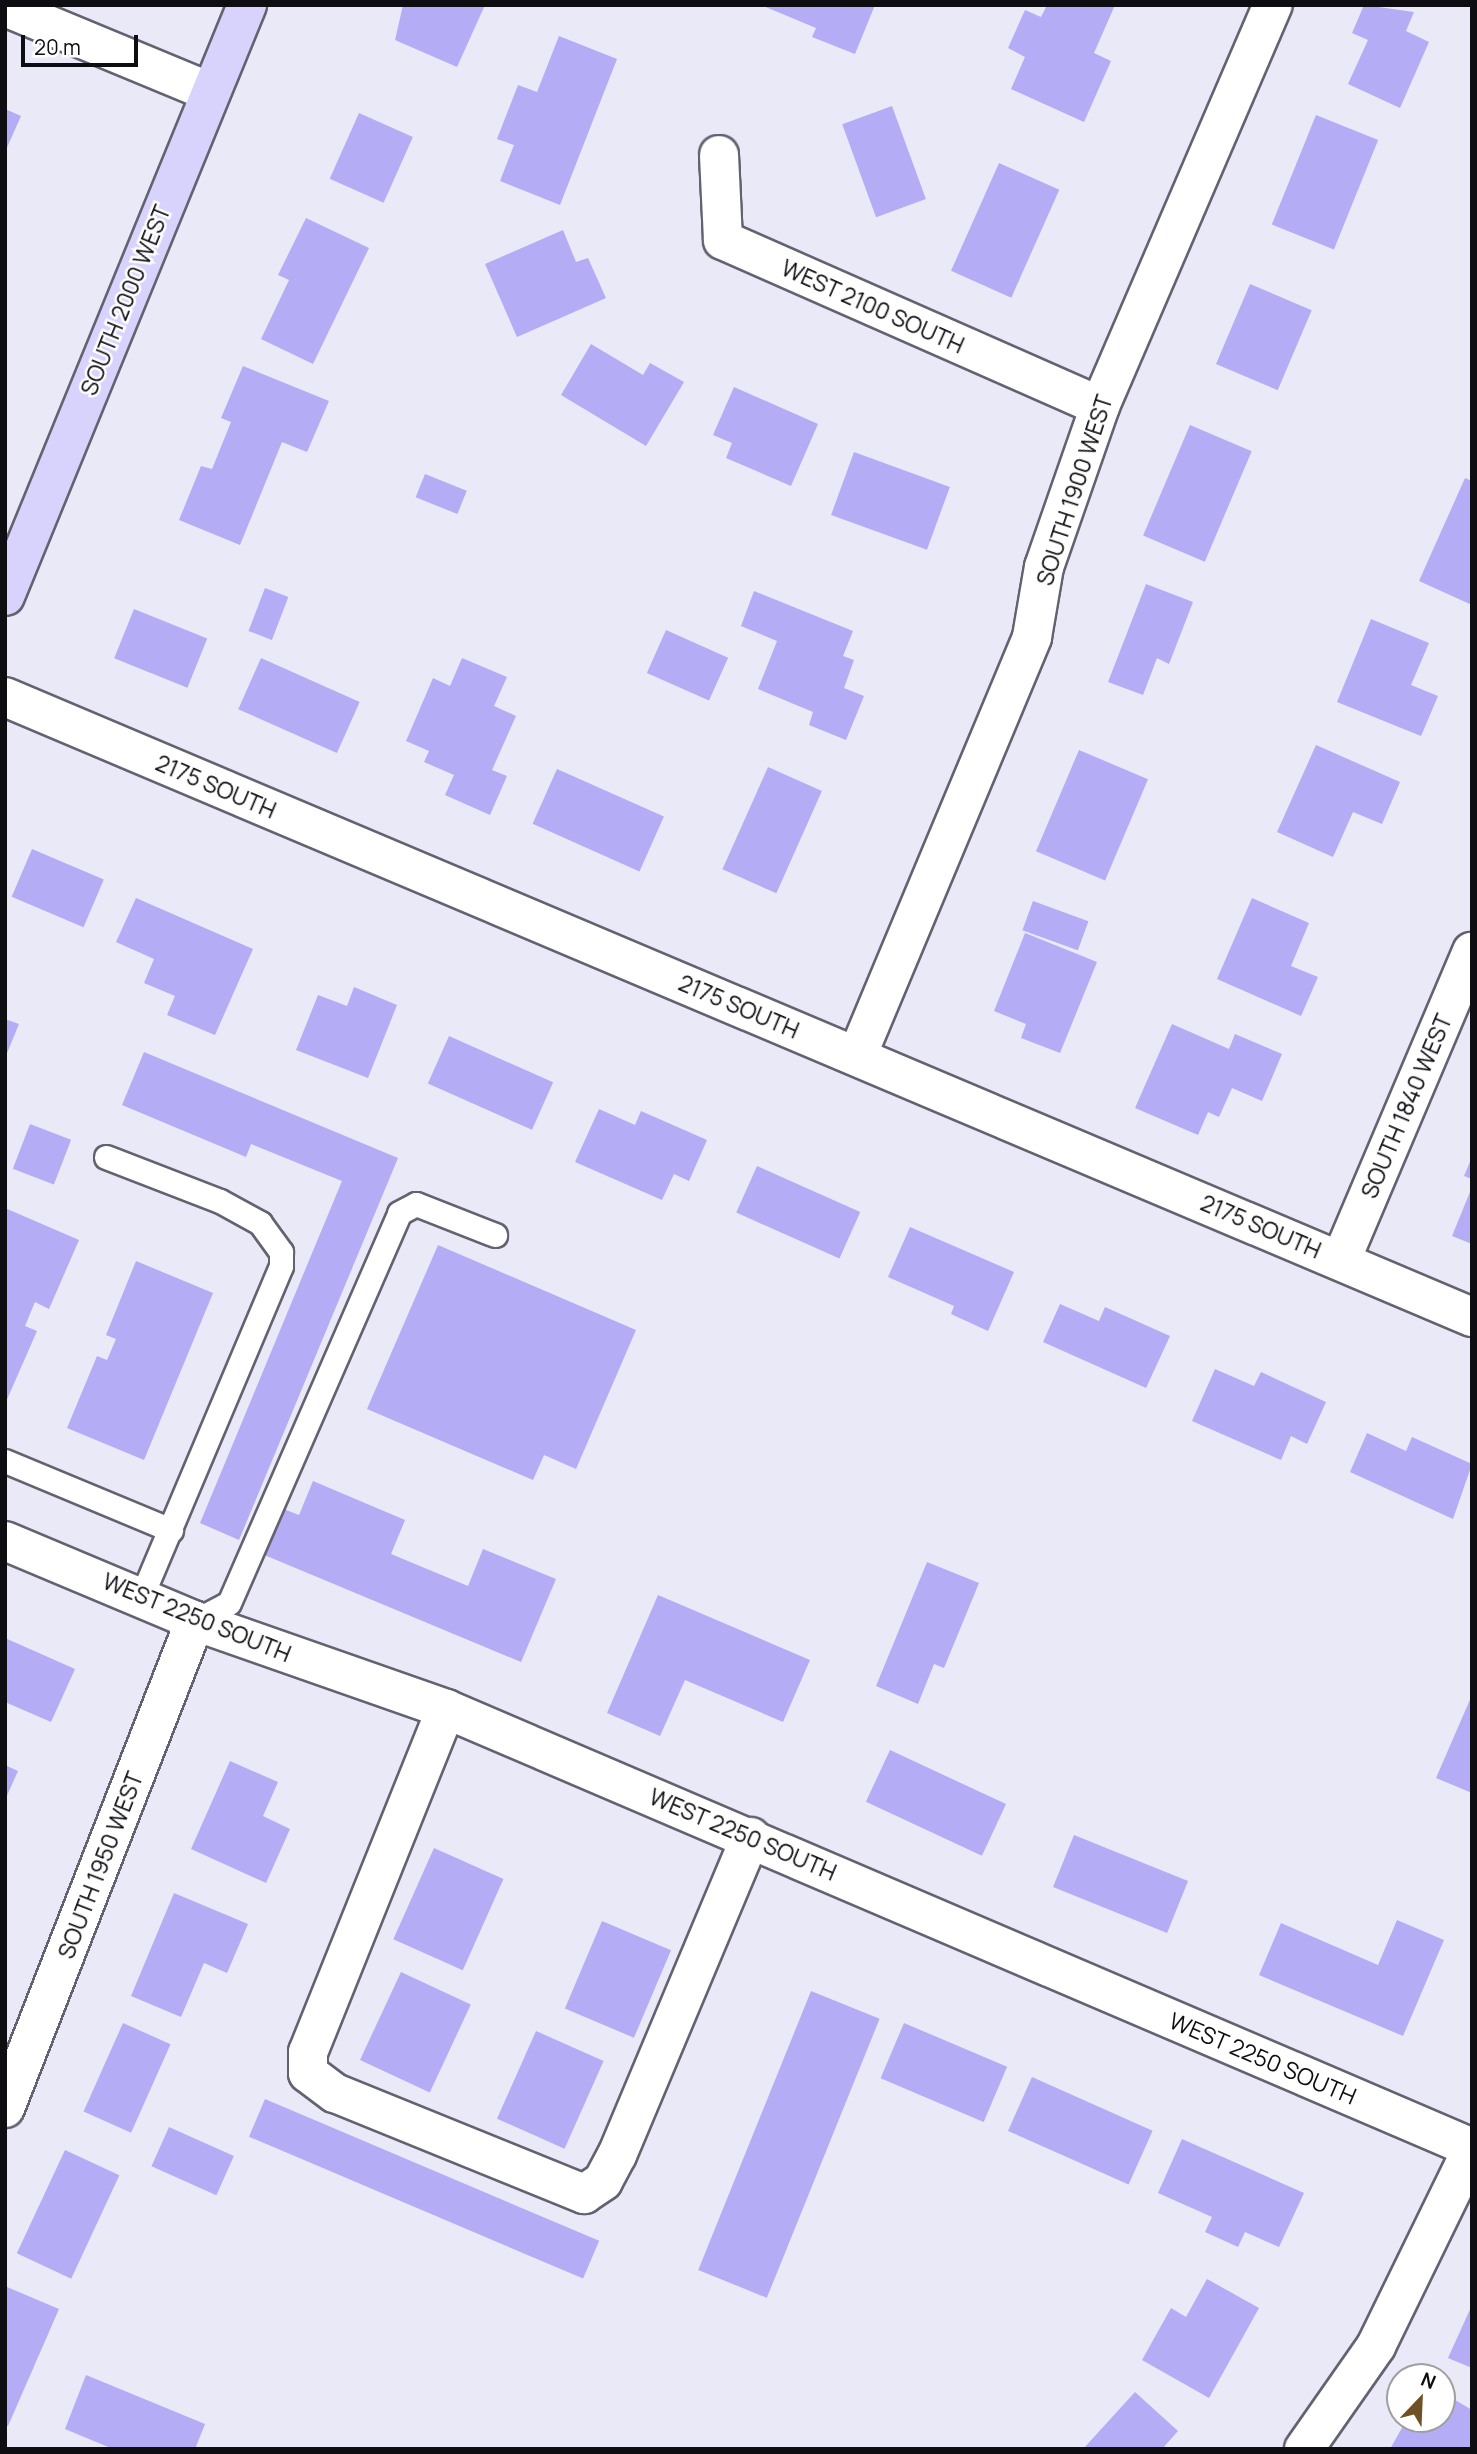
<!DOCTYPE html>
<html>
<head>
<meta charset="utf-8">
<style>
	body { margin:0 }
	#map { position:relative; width:1477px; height:2454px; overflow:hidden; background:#eae9f8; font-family:Manrope,sans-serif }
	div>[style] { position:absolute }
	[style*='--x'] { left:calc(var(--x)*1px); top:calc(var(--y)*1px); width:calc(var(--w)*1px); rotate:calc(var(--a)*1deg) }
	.building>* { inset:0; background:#b4acf4; transform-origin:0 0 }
	.roads { filter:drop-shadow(2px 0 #636270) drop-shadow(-2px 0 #636270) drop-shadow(0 2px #636270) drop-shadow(0 -2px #636270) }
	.lane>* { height:23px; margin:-11.5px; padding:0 11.5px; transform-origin:11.5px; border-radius:11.5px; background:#fff }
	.street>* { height:38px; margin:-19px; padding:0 19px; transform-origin:19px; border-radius:19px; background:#fff }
	.primary>* { height:38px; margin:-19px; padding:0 19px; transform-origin:19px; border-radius:19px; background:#d8d3fd }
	span { translate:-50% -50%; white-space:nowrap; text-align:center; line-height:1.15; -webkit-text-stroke:5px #fff; paint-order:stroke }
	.street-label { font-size:23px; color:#0e0d12 }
	.frame { position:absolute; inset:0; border:7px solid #0e0d12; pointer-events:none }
	.north { position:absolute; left:1386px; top:2363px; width:70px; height:70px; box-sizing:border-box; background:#fff; border:2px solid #9f9ea0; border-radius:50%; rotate:23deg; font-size:19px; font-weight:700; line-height:28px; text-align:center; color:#0e0d12 }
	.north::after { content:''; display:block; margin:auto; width:24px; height:32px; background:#6e5225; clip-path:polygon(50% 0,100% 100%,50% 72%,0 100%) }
	.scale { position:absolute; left:21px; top:35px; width:117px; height:32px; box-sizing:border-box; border:4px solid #0e0d12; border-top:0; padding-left:9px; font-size:21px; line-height:24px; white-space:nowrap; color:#0e0d12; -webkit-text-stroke:5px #fff; paint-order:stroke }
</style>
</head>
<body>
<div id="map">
	<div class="building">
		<div style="clip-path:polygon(403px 5px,485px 5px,457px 67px,395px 40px)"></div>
		<div style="clip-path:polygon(761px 5px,875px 5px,855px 54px,812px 37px,816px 28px)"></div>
		<div style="clip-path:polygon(1047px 5px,1115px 5px,1094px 53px,1111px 61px,1084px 122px,1011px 89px,1025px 57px,1008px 48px,1025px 10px,1041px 17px)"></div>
		<div style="clip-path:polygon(1364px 5px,1414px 12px,1406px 31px,1429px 42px,1400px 108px,1348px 84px,1368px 40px,1352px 33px)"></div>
		<div style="clip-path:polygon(559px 36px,617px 59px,560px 205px,500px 181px,514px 145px,497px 139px,518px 85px,537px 92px)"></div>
		<div style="left:892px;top:106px;width:99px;height:53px;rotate:70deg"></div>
		<div style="clip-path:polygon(5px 109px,21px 116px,5px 152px)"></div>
		<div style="left:359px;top:113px;width:59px;height:72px;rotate:24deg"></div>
		<div style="left:1316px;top:115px;width:67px;height:118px;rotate:22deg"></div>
		<div style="left:999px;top:163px;width:66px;height:118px;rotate:24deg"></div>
		<div style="clip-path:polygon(306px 218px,369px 248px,313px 364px,261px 339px,289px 280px,278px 275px)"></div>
		<div style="clip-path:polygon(563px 230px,576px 262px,588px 258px,606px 298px,517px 337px,485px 264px)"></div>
		<div style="left:1250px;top:284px;width:67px;height:87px;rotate:23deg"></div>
		<div style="clip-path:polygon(591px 344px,643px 375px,650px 363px,684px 382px,646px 446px,561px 395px)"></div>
		<div style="clip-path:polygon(243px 366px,329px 401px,307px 452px,282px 442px,240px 545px,179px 520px,201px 466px,212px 469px,231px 422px,221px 418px)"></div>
		<div style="clip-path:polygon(734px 387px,818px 424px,791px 486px,726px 458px,732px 443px,713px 435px)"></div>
		<div style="left:1190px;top:425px;width:67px;height:120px;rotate:23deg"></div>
		<div style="left:854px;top:452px;width:102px;height:67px;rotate:20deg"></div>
		<div style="left:425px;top:474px;width:45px;height:25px;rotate:22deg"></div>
		<div style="clip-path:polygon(1465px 478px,1472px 481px,1472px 605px,1419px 581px)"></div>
		<div style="clip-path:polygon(1146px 584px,1193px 602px,1169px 664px,1157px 658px,1143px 695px,1108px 682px)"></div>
		<div style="left:265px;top:588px;width:25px;height:46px;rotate:21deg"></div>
		<div style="clip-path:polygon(754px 591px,853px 631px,843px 656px,854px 660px,844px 688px,864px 696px,846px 740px,809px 725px,813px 712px,758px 689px,777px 641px,741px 626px)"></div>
		<div style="left:134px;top:609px;width:79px;height:53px;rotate:22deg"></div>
		<div style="clip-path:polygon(1371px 619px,1429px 643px,1411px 685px,1438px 696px,1421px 736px,1337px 702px)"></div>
		<div style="left:666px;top:630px;width:68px;height:47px;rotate:24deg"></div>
		<div style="left:261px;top:658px;width:108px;height:56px;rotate:24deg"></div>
		<div style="clip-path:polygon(462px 658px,507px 677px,494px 706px,516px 716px,492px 770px,507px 776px,490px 815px,445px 795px,454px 775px,424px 762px,429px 751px,406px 741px,433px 678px,450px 686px)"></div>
		<div style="clip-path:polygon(1316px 745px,1400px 782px,1382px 824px,1353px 812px,1333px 857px,1277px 832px)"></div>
		<div style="left:1079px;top:750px;width:75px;height:110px;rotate:23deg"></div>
		<div style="left:768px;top:767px;width:59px;height:112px;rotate:24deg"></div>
		<div style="left:557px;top:769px;width:117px;height:60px;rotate:24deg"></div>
		<div style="left:32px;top:849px;width:78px;height:52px;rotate:23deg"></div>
		<div style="clip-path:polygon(136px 898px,253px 949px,215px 1035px,167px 1015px,175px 996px,144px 983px,154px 959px,116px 942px)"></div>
		<div style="clip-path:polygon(1252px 898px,1309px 923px,1291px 966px,1318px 977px,1301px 1016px,1217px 979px)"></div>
		<div style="left:1033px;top:901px;width:59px;height:31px;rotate:20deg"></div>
		<div style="clip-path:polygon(1025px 933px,1097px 962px,1060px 1053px,1021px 1038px,1026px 1024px,994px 1011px)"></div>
		<div style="clip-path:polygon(354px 987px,397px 1005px,368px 1078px,296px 1050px,318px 995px,347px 1006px)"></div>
		<div style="clip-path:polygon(5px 1019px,19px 1024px,5px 1058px)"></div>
		<div style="clip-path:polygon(1172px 1024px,1229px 1049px,1235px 1034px,1282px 1054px,1262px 1101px,1232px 1088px,1219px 1117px,1208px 1112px,1198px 1135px,1135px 1108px)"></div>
		<div style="left:449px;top:1036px;width:114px;height:52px;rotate:24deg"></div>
		<div style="clip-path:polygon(144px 1052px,398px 1158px,239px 1540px,200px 1523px,342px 1181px,251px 1144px,246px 1157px,122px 1105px)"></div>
		<div style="clip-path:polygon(599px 1109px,635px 1125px,641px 1111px,707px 1140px,689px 1181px,674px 1174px,662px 1200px,575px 1162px)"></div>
		<div style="left:30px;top:1124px;width:44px;height:48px;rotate:21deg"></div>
		<div style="clip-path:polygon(1472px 1157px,1472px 1179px,1464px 1176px)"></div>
		<div style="left:757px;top:1166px;width:113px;height:51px;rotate:24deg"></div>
		<div style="clip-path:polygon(1472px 1187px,1472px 1244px,1452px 1236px)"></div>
		<div style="clip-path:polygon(5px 1208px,79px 1240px,49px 1309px,35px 1302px,25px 1326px,37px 1331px,5px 1404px)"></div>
		<div style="clip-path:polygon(910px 1227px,1014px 1272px,988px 1331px,951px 1314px,954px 1306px,888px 1277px)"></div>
		<div style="clip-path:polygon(438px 1245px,636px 1330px,576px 1469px,544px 1455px,533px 1480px,367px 1409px)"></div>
		<div style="clip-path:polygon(136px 1261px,213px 1293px,144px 1460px,67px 1428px,97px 1356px,107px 1360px,116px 1339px,106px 1335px)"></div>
		<div style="clip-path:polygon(1060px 1304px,1099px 1321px,1105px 1307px,1170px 1336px,1146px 1388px,1043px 1342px)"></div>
		<div style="clip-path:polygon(1215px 1369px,1254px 1386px,1261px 1372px,1326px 1402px,1307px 1444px,1291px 1436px,1281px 1460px,1192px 1421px)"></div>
		<div style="clip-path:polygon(1367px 1433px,1406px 1451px,1412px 1437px,1472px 1464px,1453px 1519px,1350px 1472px)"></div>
		<div style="clip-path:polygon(313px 1481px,405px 1520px,391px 1554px,468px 1586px,483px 1549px,556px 1579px,521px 1662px,262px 1554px,281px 1508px,299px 1515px)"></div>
		<div style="clip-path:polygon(927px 1562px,979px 1583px,944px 1668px,934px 1664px,918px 1704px,876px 1686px)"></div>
		<div style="clip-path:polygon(658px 1595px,810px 1660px,783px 1722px,685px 1680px,660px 1736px,607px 1713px)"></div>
		<div style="clip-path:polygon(5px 1638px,75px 1669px,51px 1722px,5px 1702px)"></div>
		<div style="clip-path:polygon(1472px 1695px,1472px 1793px,1436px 1778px)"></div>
		<div style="left:890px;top:1750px;width:128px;height:57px;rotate:25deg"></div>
		<div style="clip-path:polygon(230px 1761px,278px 1782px,263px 1816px,290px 1829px,266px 1883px,191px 1849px)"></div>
		<div style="clip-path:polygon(5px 1765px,18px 1771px,5px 1800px)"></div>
		<div style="left:1074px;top:1835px;width:123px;height:56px;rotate:22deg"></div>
		<div style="left:434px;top:1848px;width:76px;height:100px;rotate:24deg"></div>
		<div style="clip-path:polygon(174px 1893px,248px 1924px,227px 1973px,204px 1963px,181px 2017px,131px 1996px)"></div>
		<div style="clip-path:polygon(1397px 1920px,1444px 1940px,1403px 2036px,1259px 1975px,1281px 1923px,1378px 1965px)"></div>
		<div style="left:602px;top:1921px;width:75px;height:95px;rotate:23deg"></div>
		<div style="left:401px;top:1972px;width:77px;height:97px;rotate:25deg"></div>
		<div style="left:811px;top:1991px;width:74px;height:301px;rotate:22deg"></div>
		<div style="left:123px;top:2023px;width:52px;height:97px;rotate:24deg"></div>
		<div style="left:904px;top:2023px;width:112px;height:60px;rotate:23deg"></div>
		<div style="left:536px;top:2031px;width:74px;height:96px;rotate:24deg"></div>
		<div style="left:1032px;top:2077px;width:132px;height:59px;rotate:24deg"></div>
		<div style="left:265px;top:2099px;width:363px;height:41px;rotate:23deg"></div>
		<div style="left:169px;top:2127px;width:71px;height:43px;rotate:24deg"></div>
		<div style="clip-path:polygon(1182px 2139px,1304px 2193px,1279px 2247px,1245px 2232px,1238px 2247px,1205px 2232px,1212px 2217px,1158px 2193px)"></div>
		<div style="left:65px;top:2150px;width:60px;height:114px;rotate:25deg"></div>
		<div style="clip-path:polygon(1207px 2279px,1259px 2308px,1209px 2398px,1142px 2360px,1171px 2308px,1186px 2317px)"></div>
		<div style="clip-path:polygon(7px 2287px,59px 2309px,8px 2426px,5px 2425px)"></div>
		<div style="clip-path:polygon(1472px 2305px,1472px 2368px,1448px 2358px)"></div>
		<div style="clip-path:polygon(86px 2375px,205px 2424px,195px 2449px,113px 2449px,65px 2429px)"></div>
		<div style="clip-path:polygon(1135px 2392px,1178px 2431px,1162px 2449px,1083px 2449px)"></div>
		<div style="clip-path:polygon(1442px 2392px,1472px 2410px,1472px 2449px,1390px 2449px,1407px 2419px,1442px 2419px)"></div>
	</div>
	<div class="roads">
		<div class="lane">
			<div style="--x:106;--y:1157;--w:122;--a:21.1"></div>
			<div style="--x:220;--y:1201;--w:46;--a:28.8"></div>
			<div style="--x:260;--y:1223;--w:36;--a:54"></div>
			<div style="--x:281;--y:1252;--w:14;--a:90"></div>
			<div style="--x:281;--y:1266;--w:357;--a:112.9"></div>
			<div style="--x:5;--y:1461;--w:180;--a:22.6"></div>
			<div style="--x:195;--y:1621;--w:38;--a:-28"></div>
			<div style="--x:229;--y:1603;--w:425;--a:-66.4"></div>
			<div style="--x:399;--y:1213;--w:19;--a:-28"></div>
			<div style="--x:416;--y:1204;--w:85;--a:21.4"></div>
		</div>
		<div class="street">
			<div style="--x:5;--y:7;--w:222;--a:22.5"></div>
			<div style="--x:719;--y:155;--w:85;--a:87.3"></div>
			<div style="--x:723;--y:240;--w:412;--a:23.8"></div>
			<div style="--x:5;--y:697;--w:1593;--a:22.91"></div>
			<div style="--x:857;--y:1056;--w:454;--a:-67.3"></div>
			<div style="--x:1032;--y:637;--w:71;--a:-80.3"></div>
			<div style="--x:1044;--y:567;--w:170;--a:-70.8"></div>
			<div style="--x:1100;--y:406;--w:437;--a:-66.7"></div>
			<div style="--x:1341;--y:1260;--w:335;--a:-67"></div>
			<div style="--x:5;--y:1541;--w:206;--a:22.8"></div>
			<div style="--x:195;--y:1621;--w:266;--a:19.3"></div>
			<div style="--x:446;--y:1709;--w:1116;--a:23.16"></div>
			<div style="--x:446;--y:1709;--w:370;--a:111.9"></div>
			<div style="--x:308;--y:2052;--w:21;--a:90"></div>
			<div style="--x:308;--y:2073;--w:34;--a:37"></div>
			<div style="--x:335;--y:2093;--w:269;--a:22.1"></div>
			<div style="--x:584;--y:2194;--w:23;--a:-34"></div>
			<div style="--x:603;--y:2181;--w:30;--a:-62"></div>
			<div style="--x:617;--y:2155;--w:345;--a:-67.2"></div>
			<div style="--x:5;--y:2108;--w:523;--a:-68.69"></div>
			<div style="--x:1304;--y:2449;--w:126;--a:-55"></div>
			<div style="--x:1376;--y:2346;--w:219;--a:-64"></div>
		</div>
		<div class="primary">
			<div style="--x:5;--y:596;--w:639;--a:-67.73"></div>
		</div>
	</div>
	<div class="street-label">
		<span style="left:125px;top:300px;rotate:-68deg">SOUTH 2000 WEST</span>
		<span style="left:873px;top:306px;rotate:24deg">WEST 2100 SOUTH</span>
		<span style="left:1074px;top:490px;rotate:-72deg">SOUTH 1900 WEST</span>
		<span style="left:216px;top:786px;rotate:23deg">2175 SOUTH</span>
		<span style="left:739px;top:1006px;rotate:23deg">2175 SOUTH</span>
		<span style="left:1406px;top:1106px;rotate:-67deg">SOUTH 1840 WEST</span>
		<span style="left:1261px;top:1226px;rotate:23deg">2175 SOUTH</span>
		<span style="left:197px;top:1617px;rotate:22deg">WEST 2250 SOUTH</span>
		<span style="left:743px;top:1834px;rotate:23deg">WEST 2250 SOUTH</span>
		<span style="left:100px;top:1865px;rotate:-69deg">SOUTH 1950 WEST</span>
		<span style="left:1263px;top:2058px;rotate:23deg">WEST 2250 SOUTH</span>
	</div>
	<div class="frame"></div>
	<div class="north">N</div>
	<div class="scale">20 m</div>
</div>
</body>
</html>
